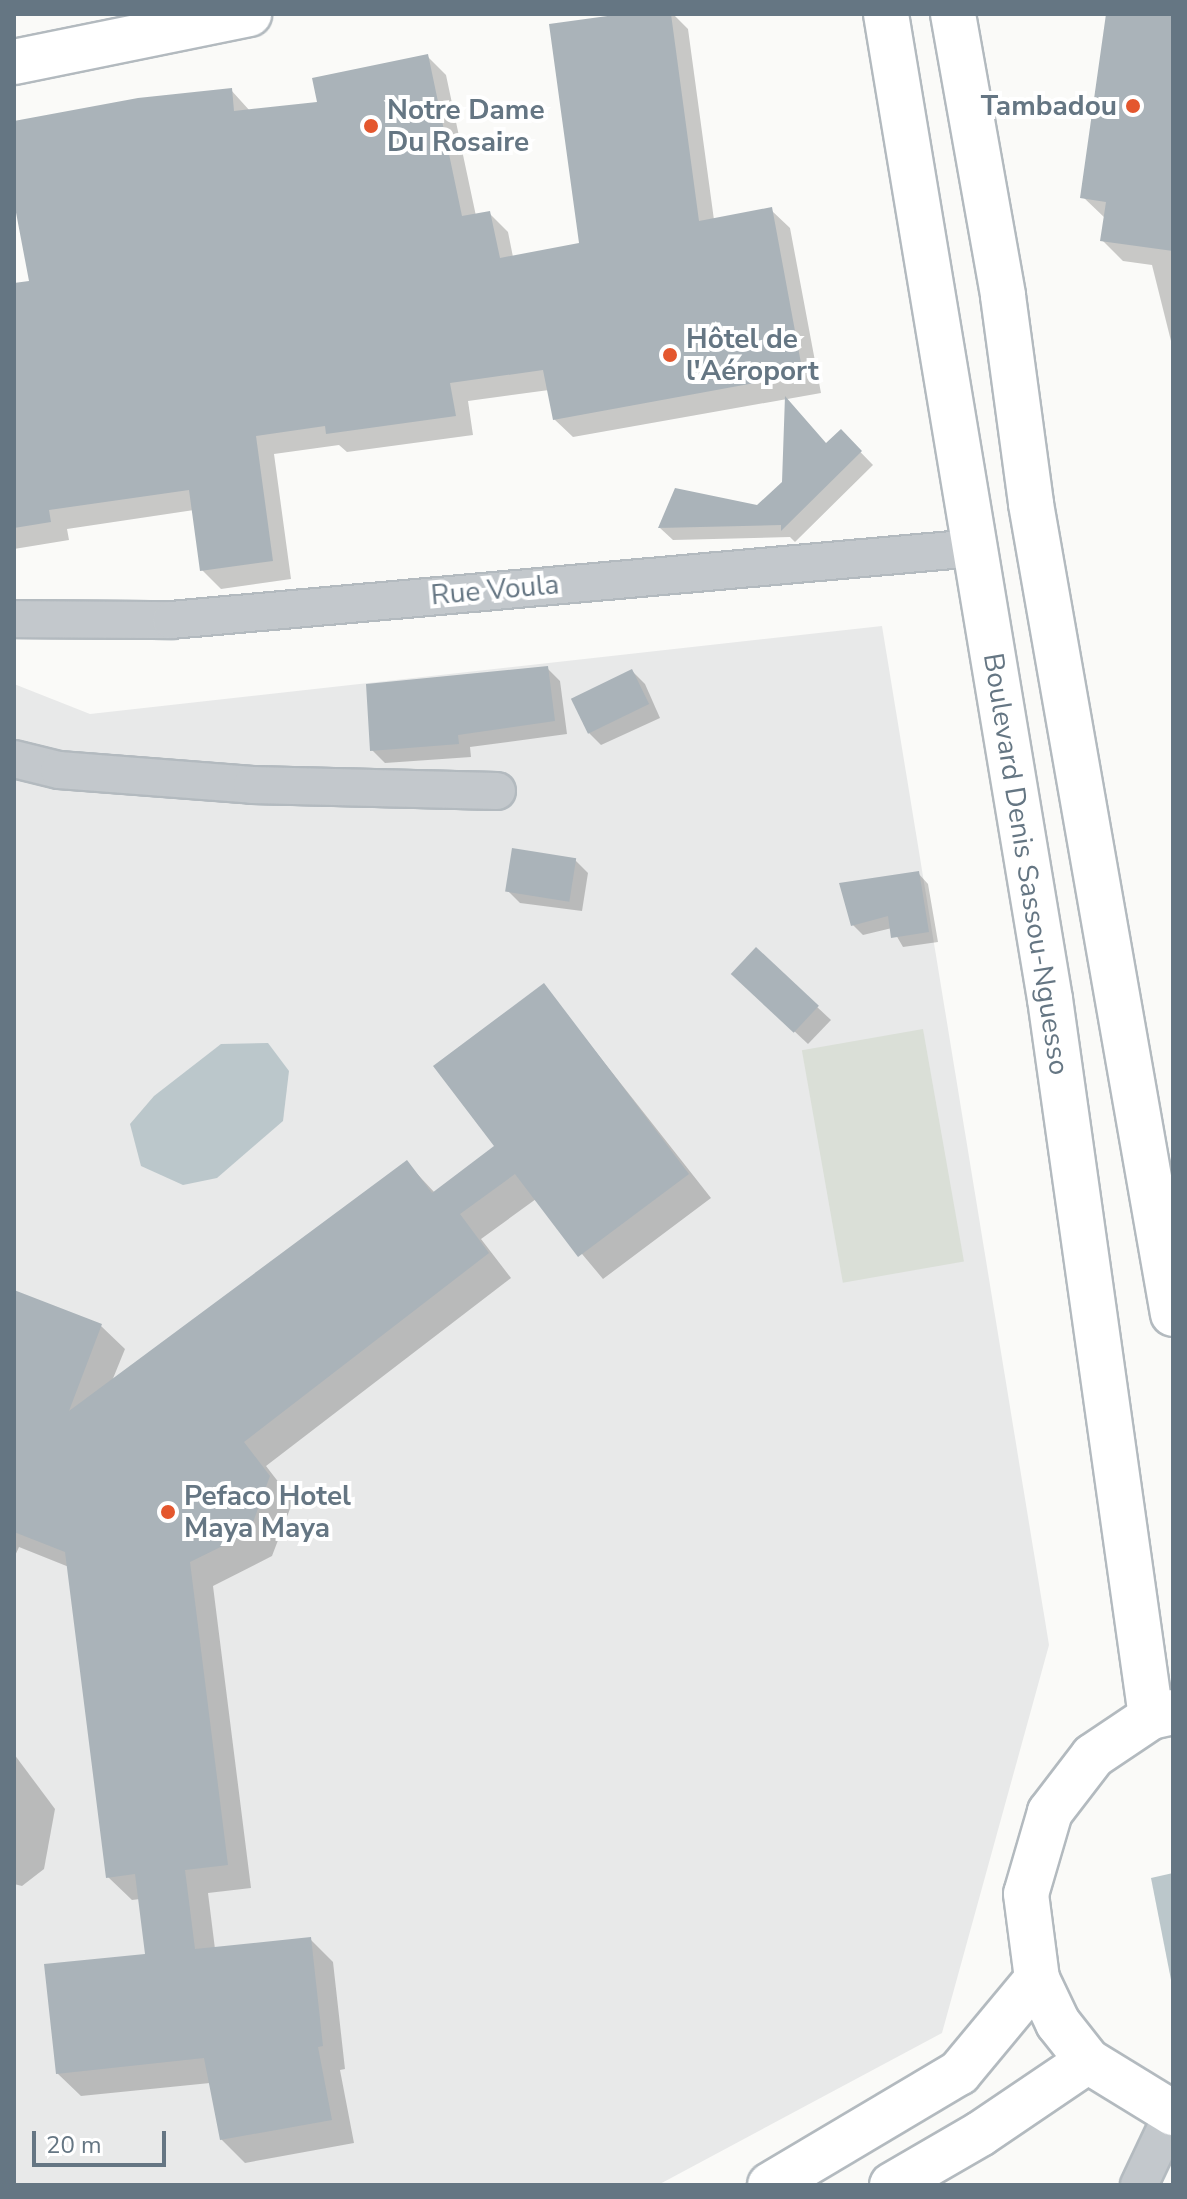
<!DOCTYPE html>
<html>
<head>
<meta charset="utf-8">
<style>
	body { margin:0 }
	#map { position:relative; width:1187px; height:2199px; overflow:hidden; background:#fafaf8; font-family:"Nunito Sans",sans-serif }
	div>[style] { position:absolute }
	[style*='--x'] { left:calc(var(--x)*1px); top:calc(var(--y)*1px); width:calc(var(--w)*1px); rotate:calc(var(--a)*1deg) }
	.built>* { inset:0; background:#e8e9e9 }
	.green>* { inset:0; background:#dadfd7; transform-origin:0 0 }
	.water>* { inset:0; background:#bbc7cb }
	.shadow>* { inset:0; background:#0003 }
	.building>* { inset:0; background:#aab3b9; transform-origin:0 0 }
	.roads { filter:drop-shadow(2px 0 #b3babf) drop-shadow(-2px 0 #b3babf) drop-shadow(0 2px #b3babf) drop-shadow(0 -2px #b3babf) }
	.minor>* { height:36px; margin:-18px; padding:0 18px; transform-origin:18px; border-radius:18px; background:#c3c8cc }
	.secondary>* { height:44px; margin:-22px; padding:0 22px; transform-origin:22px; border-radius:22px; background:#fff }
	.primary>* { height:44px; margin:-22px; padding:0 22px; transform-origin:22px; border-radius:22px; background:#fff }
	.dots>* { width:22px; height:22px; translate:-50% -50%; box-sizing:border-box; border:4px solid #fff; border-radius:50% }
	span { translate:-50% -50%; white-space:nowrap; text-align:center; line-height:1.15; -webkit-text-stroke:8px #fff; paint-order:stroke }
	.poi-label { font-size:28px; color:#657683; font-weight:700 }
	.right { translate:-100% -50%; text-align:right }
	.left { translate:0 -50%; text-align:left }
	.street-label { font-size:28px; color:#657683 }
	.frame { position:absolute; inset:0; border:16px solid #657683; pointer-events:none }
	.scale { position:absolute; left:32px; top:2131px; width:134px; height:36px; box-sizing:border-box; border:4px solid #657683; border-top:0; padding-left:10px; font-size:24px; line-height:28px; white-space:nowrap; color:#657683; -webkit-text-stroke:6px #fff; paint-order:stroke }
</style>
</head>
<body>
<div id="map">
	<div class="built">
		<div style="clip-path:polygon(882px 626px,1049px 1645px,942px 2033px,658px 2185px,14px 2185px,14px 684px,90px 714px)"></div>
	</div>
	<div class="green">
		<div style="left:923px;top:1029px;width:236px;height:123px;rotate:80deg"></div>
	</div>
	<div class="water">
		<div style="clip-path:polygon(268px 1043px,289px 1071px,283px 1121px,217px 1178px,183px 1185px,141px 1166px,130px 1124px,154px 1096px,221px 1044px)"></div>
		<div style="clip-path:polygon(1173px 1873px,1173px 1990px,1151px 1878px)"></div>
	</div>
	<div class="shadow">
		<div style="clip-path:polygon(637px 14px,673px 14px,688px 29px,714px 220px,771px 210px,790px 228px,821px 393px,573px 437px,554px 419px,549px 390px,468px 401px,473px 435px,347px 452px,339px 445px,274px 454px,291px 579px,221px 589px,202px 570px,194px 510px,67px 529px,69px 540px,14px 549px,14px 285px,32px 283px,231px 90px,250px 111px,319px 104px,428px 57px,446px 75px,476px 216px,489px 213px,508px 232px,513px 257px,581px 245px)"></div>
		<div style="clip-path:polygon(1108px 14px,1173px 14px,1173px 349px,1152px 265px,1123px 261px,1102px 240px,1105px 218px,1083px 197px)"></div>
		<div style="clip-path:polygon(841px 432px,873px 465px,795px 542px,790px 537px,673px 540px,660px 528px,757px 508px)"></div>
		<div style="clip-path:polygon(547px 668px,560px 681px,567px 734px,470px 747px,471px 757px,385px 763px,372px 750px)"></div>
		<div style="clip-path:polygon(632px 671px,645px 684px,660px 718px,601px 745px,588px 732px)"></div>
		<div style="clip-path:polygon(575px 860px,588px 873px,582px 911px,520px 903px,507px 890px)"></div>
		<div style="clip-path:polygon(918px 873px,928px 884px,938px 942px,903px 947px,892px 928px,863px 935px,853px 925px)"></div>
		<div style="clip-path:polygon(756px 950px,831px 1020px,808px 1044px,747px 987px)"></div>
		<div style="clip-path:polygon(544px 986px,711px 1198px,603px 1279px,536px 1199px,481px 1239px,511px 1278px,266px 1466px,293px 1501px,272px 1556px,213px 1586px,251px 1888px,208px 1893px,215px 1949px,310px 1939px,333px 1962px,345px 2069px,340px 2070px,354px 2143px,245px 2163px,221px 2139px,210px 2083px,81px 2096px,57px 2073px,147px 1956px,140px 1899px,132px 1900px,108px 1877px,69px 1567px,19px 1547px,14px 1558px,14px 1292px,101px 1326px,125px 1349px,112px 1381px,407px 1163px,435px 1193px,496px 1146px)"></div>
		<div style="clip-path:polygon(14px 1754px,55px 1809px,44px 1869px,22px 1886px,14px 1884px)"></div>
	</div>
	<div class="building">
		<div style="clip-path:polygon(622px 14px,671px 14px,699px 221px,772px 207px,803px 374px,553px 420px,543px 370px,450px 383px,456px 416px,326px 434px,325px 426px,256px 436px,273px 561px,200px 571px,189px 490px,49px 510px,51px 522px,14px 528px,14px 283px,29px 281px,14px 202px,14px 121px,138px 98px,232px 88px,234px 111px,317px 102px,312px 78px,428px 54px,462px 216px,490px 211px,500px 258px,579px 243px,549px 24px)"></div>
		<div style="clip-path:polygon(1106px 14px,1173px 14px,1173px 251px,1100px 241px,1106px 202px,1080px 198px)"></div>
		<div style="clip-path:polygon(785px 396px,826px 443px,841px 429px,862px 451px,781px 531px,781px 525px,658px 528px,675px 488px,757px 505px,782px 482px)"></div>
		<div style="clip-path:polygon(548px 666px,555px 721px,458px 735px,459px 744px,370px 751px,366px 684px)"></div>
		<div style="left:632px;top:669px;width:39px;height:68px;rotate:64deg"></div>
		<div style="left:512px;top:848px;width:65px;height:44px;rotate:9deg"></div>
		<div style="clip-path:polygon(919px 871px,929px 932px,891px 938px,888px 916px,851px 926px,839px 883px)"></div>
		<div style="left:756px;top:947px;width:86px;height:37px;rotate:43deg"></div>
		<div style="clip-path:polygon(544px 983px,689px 1174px,578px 1257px,515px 1174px,460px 1214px,489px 1253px,244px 1442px,270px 1476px,249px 1533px,190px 1562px,228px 1865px,185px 1870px,195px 1949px,311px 1937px,323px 2046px,318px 2047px,332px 2120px,220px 2140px,204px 2058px,56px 2074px,44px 1964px,145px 1954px,135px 1874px,106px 1878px,65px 1552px,14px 1532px,14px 1290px,102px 1324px,69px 1411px,407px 1160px,432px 1193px,494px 1146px,433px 1066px)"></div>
	</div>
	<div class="roads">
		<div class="minor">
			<div style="--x:14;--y:619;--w:157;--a:0.4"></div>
			<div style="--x:171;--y:620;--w:807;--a:-5.12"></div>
			<div style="--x:14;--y:759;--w:46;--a:13.7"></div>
			<div style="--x:59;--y:770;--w:194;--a:4.4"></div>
			<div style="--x:252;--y:785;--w:245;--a:1.4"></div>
			<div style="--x:1139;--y:2185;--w:80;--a:-64.7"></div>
		</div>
		<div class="secondary">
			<div style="--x:14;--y:62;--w:240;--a:-11.5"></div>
		</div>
		<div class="primary">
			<div style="--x:886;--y:14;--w:999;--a:80.55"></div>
			<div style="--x:1050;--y:999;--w:725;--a:81.99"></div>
			<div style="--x:953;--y:14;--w:286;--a:79.9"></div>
			<div style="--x:1003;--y:296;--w:210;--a:82.3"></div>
			<div style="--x:1031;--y:504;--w:822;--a:80.06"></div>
			<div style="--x:1173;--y:1712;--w:23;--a:167"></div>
			<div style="--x:1151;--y:1717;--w:70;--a:146.1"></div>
			<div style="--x:1093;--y:1756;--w:71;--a:127.5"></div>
			<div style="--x:1050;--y:1812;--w:85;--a:106.3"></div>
			<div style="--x:1026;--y:1894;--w:86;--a:82.6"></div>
			<div style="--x:1037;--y:1979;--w:49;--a:64.5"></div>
			<div style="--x:1058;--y:2023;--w:48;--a:51.7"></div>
			<div style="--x:1088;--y:2061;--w:100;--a:31.5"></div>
			<div style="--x:770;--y:2185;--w:220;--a:-30.7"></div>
			<div style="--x:959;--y:2073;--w:122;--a:-50.3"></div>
			<div style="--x:892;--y:2185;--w:102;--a:-30.1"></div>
			<div style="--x:980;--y:2134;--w:130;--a:-34.1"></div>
		</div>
	</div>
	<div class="dots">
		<div style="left:1133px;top:106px;background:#e4572e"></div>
		<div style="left:371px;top:126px;background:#e4572e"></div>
		<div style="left:670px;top:355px;background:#e4572e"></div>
		<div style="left:168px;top:1512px;background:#e4572e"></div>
	</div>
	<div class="poi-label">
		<span class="right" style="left:1117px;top:106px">Tambadou</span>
		<span class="left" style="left:387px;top:126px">Notre Dame<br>Du Rosaire</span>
		<span class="left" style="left:686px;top:355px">Hôtel de<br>l'Aéroport</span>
		<span class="left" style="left:184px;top:1512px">Pefaco Hotel<br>Maya Maya</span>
	</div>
	<div class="street-label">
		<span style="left:495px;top:590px;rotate:-5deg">Rue Voula</span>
		<span style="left:1026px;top:864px;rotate:81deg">Boulevard Denis Sassou-Nguesso</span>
	</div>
	<div class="frame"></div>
	<div class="scale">20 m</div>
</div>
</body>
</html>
